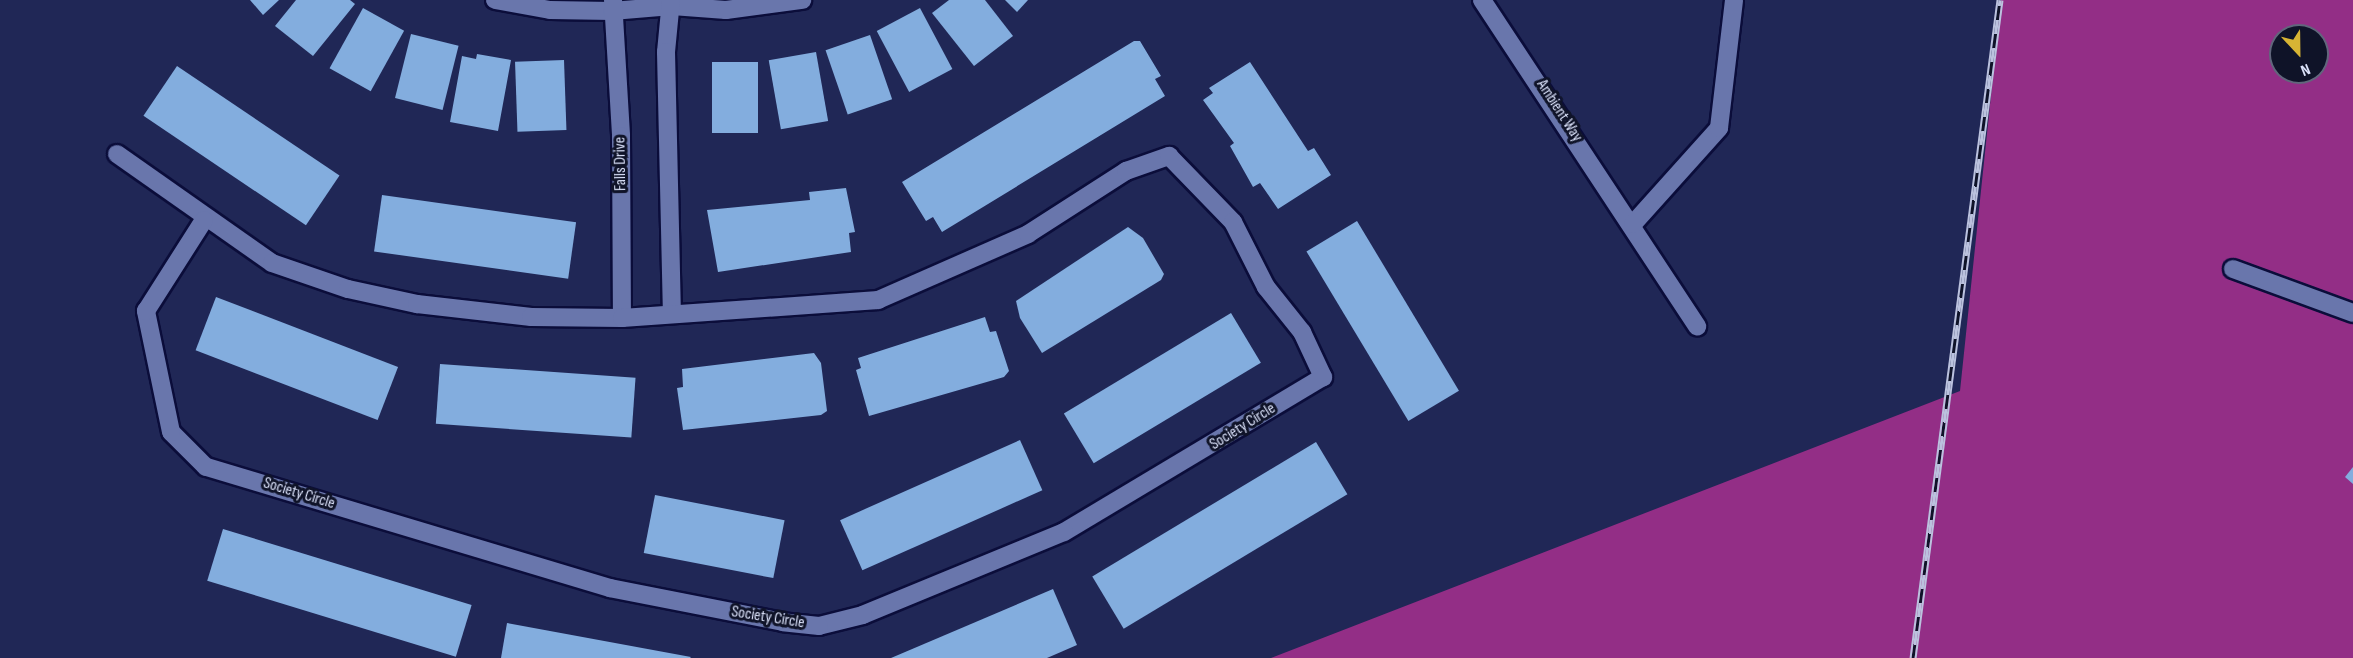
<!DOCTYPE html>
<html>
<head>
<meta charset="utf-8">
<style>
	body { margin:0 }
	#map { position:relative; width:2353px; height:658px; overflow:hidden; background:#202756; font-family:"Sofia Sans Condensed",sans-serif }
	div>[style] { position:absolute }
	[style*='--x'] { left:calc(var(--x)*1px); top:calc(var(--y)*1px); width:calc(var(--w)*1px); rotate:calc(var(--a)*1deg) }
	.forest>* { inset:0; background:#932e86 }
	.building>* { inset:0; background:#83adde; transform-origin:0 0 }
	.roads { filter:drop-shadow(2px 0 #0b0d3a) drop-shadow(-2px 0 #0b0d3a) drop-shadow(0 2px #0b0d3a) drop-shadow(0 -2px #0b0d3a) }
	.minor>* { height:18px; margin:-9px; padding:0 9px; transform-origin:9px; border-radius:9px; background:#6976ac }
	.rail>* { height:7px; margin-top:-3.5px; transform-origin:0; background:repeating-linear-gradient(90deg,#0f1328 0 14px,#bbc2de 0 28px); box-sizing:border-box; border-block:2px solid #bbc2de }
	span { translate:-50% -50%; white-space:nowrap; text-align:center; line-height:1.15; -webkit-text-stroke:6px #0f1328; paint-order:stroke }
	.street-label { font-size:16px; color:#dbe2fa }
	.north { position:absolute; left:2269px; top:24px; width:60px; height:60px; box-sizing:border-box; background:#0f1328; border:2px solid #61667c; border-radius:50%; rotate:158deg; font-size:16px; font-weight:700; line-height:24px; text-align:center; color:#dbe2fa }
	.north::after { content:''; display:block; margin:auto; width:21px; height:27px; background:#d7b434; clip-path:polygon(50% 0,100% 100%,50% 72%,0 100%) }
</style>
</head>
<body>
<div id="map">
	<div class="forest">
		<div style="clip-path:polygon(evenodd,2001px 0,2353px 0,2353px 658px,1271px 658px,1960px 391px,2001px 0,2281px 36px,2317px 36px,2317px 72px,2281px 72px,2281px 36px)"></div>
	</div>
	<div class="building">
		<div style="clip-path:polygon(250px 0,279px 0,263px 15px)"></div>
		<div style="clip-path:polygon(296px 0,350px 0,355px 4px,313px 56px,275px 26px)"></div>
		<div style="clip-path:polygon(949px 0,985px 0,1013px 36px,974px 66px,932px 13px)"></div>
		<div style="clip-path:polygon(1005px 0,1028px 0,1017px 12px)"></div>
		<div style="left:363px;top:8px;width:47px;height:69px;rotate:29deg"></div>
		<div style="left:920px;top:8px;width:69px;height:49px;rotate:62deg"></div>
		<div style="left:411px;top:34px;width:49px;height:66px;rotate:14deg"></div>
		<div style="left:870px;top:35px;width:68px;height:47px;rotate:71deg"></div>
		<div style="clip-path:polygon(1134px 41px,1140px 41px,1161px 76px,1155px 79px,1165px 96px,942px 232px,933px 217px,926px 221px,902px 182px)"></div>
		<div style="left:816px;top:52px;width:70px;height:48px;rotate:80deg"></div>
		<div style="clip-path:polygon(477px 54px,511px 60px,498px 131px,450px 122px,462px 56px,476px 59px)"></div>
		<div style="left:564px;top:60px;width:70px;height:49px;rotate:88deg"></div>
		<div style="left:712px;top:62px;width:46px;height:71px"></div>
		<div style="clip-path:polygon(1250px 62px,1308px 151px,1314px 148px,1331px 175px,1278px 209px,1260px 183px,1253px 187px,1230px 146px,1234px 143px,1203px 100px,1213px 93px,1209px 88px)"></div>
		<div style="left:177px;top:66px;width:196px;height:60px;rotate:34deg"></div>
		<div style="clip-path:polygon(846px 188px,855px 232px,849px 233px,851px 252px,718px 272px,707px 210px,810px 200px,809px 192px)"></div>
		<div style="left:382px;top:195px;width:196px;height:57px;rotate:8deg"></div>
		<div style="left:1357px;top:221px;width:198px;height:59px;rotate:59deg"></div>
		<div style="clip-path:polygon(1128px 227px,1143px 238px,1164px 274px,1161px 280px,1042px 353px,1020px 318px,1016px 301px)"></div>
		<div style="left:216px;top:297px;width:195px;height:57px;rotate:21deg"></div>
		<div style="left:1231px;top:313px;width:58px;height:195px;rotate:59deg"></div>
		<div style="clip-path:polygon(985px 317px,990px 332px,996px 331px,1009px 371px,1004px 377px,869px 416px,856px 370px,861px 368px,858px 358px)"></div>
		<div style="clip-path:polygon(814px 353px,821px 363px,827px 411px,821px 415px,683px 430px,677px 388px,683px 387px,682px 369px)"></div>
		<div style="left:440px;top:364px;width:196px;height:60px;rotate:4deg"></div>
		<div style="left:1020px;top:440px;width:55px;height:197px;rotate:66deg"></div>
		<div style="left:1316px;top:442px;width:61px;height:261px;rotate:59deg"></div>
		<div style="clip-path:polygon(2353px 467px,2353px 484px,2345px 477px)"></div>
		<div style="left:655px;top:495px;width:132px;height:59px;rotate:11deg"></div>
		<div style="left:223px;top:529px;width:260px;height:54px;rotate:17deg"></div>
		<div style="clip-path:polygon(1053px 589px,1077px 645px,1047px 658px,891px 658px)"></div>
		<div style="clip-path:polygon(507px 623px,691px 657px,690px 658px,501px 658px)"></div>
	</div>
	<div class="roads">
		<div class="minor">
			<div style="--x:495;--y:0;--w:56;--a:10.3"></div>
			<div style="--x:550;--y:10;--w:62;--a:0.9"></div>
			<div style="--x:612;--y:11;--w:60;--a:-4.8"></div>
			<div style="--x:672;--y:6;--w:54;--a:4.2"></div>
			<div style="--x:726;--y:10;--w:77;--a:-7.5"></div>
			<div style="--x:613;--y:0;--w:136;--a:86.6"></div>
			<div style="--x:621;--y:136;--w:182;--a:89.7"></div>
			<div style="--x:671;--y:0;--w:52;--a:95.5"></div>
			<div style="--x:666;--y:52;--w:260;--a:88.7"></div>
			<div style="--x:1482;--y:0;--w:391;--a:56.6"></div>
			<div style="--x:117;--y:154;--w:189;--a:35.1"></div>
			<div style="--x:272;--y:263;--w:80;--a:18.9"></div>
			<div style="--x:348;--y:289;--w:71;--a:12.3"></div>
			<div style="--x:417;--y:304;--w:115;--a:6.5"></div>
			<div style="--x:531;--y:317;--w:91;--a:0.6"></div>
			<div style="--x:622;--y:318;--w:257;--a:-4"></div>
			<div style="--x:878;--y:300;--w:164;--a:-23.7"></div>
			<div style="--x:1028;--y:234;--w:117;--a:-32.7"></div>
			<div style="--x:1126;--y:171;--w:46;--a:-19.2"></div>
			<div style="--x:1169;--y:156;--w:92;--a:45.9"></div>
			<div style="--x:1233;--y:222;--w:73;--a:63.1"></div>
			<div style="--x:1266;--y:287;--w:58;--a:51.3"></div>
			<div style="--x:1302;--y:332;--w:50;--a:65"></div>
			<div style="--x:1323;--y:377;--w:302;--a:149.1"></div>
			<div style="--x:1064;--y:532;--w:217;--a:157.6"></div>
			<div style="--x:863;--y:615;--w:45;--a:166"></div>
			<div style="--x:819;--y:626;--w:36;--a:-174"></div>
			<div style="--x:783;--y:622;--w:176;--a:-168.9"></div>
			<div style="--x:610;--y:588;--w:422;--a:-163.3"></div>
			<div style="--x:206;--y:467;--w:49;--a:-135"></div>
			<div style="--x:171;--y:432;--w:124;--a:-101.7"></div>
			<div style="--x:146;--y:311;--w:108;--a:-57.5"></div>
			<div style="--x:1633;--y:224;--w:129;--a:-48.1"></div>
			<div style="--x:1719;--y:128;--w:129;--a:-83.3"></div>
			<div style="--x:2233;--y:269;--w:128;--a:20.1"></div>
		</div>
	</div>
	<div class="rail">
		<div style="--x:1913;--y:658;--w:664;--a:-82.47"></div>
	</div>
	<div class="street-label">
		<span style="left:1559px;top:111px;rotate:57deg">Ambient Way</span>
		<span style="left:621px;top:164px;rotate:-91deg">Falls Drive</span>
		<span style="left:1243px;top:427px;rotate:-32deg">Society Circle</span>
		<span style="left:299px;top:494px;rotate:17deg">Society Circle</span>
		<span style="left:768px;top:618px;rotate:9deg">Society Circle</span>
	</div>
	<div class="north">N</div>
</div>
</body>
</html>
